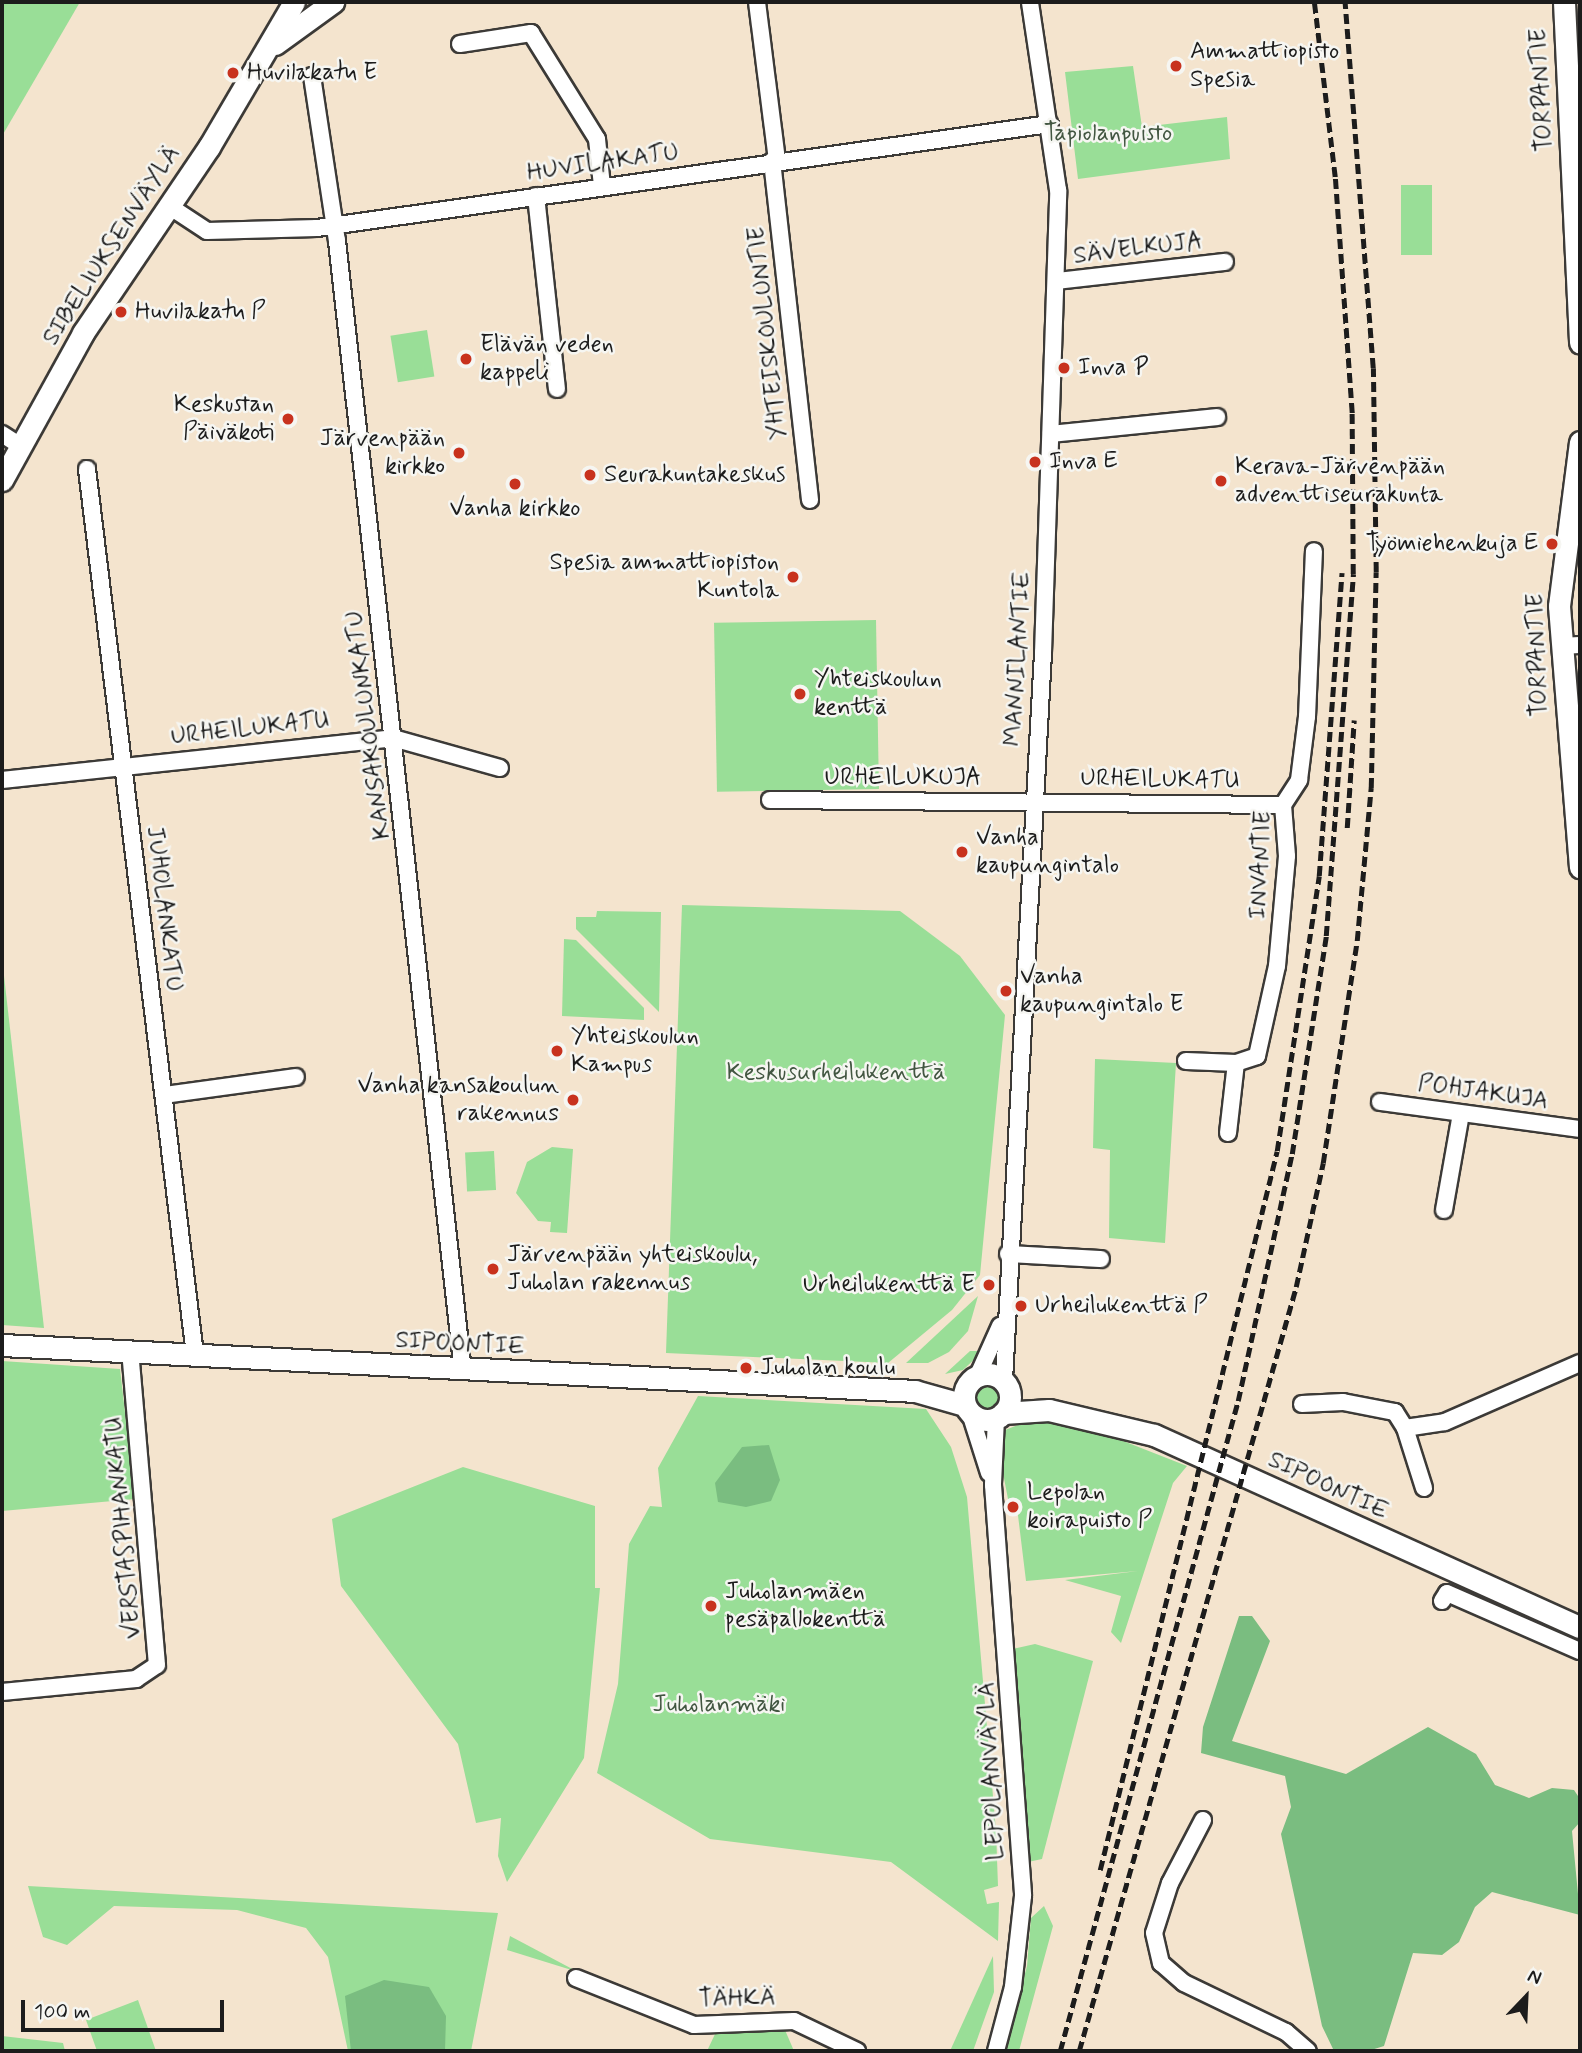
<!DOCTYPE html>
<html>
<head>
<meta charset="utf-8">
<style>
	body { margin:0 }
	#map { position:relative; width:1582px; height:2053px; overflow:hidden; background:#f4e4ce; font-family:Mynerve,sans-serif }
	div>[style] { position:absolute }
	[style*='--x'] { left:calc(var(--x)*1px); top:calc(var(--y)*1px); width:calc(var(--w)*1px); rotate:calc(var(--a)*1deg) }
	.green>* { inset:0; background:#99de97; transform-origin:0 0 }
	.round { border-radius:50% }
	.forest>* { inset:0; background:#7abd80 }
	.roads { filter:drop-shadow(2px 0 #3c3a37) drop-shadow(-2px 0 #3c3a37) drop-shadow(0 2px #3c3a37) drop-shadow(0 -2px #3c3a37) }
	.street>* { height:16px; margin:-8px; padding:0 8px; transform-origin:8px; border-radius:8px; background:#fff }
	.secondary>* { height:21px; margin:-10.5px; padding:0 10.5px; transform-origin:10.5px; border-radius:10.5px; background:#fff }
	.secondary>.ring { margin:-10.5px; padding:0; box-sizing:content-box; background:none; border:21px solid #fff; border-radius:50% }
	.rail>* { height:4.5px; margin-top:-2.25px; transform-origin:0; background:repeating-linear-gradient(90deg,#1c1c1c 0 10px,transparent 0 15px) }
	.dots>* { width:19px; height:19px; translate:-50% -50%; box-sizing:border-box; border:4px solid #f6f6f2; border-radius:50% }
	span { translate:-50% -50%; white-space:nowrap; text-align:center; line-height:1.15; -webkit-text-stroke:5px #f6f6f2; paint-order:stroke }
	.poi-label { font-size:24px; color:#1c1c1c }
	.left { translate:0 -50%; text-align:left }
	.right { translate:-100% -50%; text-align:right }
	.street-label { font-size:24px; color:#1c1c1c }
	.park-label { font-size:24px; color:#425641 }
	.frame { position:absolute; inset:0; border:4px solid #1c1c1c; pointer-events:none }
	.north { position:absolute; left:1491px; top:1962px; width:70px; height:70px; -webkit-text-stroke:5px #f6f6f2; paint-order:stroke; rotate:23deg; font-size:19px; font-weight:700; line-height:28px; text-align:center; color:#1c1c1c }
	.north::after { content:''; display:block; margin:auto; width:24px; height:32px; background:#1c1c1c; clip-path:polygon(50% 0,100% 100%,50% 72%,0 100%) }
	.scale { position:absolute; left:21px; top:2000px; width:203px; height:32px; box-sizing:border-box; border:4px solid #1c1c1c; border-top:0; padding-left:9px; font-size:21px; line-height:24px; white-space:nowrap; color:#1c1c1c; -webkit-text-stroke:5px #f6f6f2; paint-order:stroke }
</style>
</head>
<body>
<div id="map">
	<div class="green">
		<div style="clip-path:polygon(2px 2px,80px 2px,2px 136px)"></div>
		<div style="clip-path:polygon(1133px 66px,1142px 127px,1227px 117px,1230px 159px,1078px 179px,1065px 72px)"></div>
		<div style="left:1401px;top:185px;width:31px;height:70px"></div>
		<div style="left:427px;top:330px;width:47px;height:37px;rotate:81deg"></div>
		<div style="left:876px;top:620px;width:169px;height:162px;rotate:89deg"></div>
		<div style="clip-path:polygon(682px 905px,900px 911px,960px 956px,1005px 1015px,980px 1275px,952px 1310px,888px 1363px,666px 1353px)"></div>
		<div style="clip-path:polygon(597px 911px,661px 912px,659px 1012px,576px 929px,576px 917px,596px 917px)"></div>
		<div style="clip-path:polygon(564px 939px,576px 940px,644px 1008px,644px 1020px,562px 1016px)"></div>
		<div style="clip-path:polygon(2px 958px,44px 1328px,2px 1325px)"></div>
		<div style="clip-path:polygon(1095px 1059px,1176px 1063px,1165px 1243px,1109px 1238px,1110px 1150px,1093px 1148px)"></div>
		<div style="clip-path:polygon(552px 1147px,573px 1149px,567px 1233px,550px 1232px,551px 1222px,538px 1221px,516px 1193px,527px 1162px)"></div>
		<div style="left:494px;top:1151px;width:39px;height:29px;rotate:87deg"></div>
		<div style="clip-path:polygon(978px 1296px,968px 1331px,949px 1352px,928px 1363px,906px 1363px)"></div>
		<div style="clip-path:polygon(970px 1351px,983px 1351px,963px 1370px,945px 1374px)"></div>
		<div style="clip-path:polygon(2px 1361px,120px 1369px,135px 1499px,2px 1511px)"></div>
		<div class="round" style="left:972px;top:1381px;width:30px;height:30px"></div>
		<div style="clip-path:polygon(698px 1396px,926px 1409px,951px 1447px,967px 1497px,996px 1831px,998px 1886px,984px 1890px,987px 1904px,999px 1902px,998px 1941px,891px 1862px,710px 1839px,597px 1773px,618px 1684px,629px 1544px,650px 1506px,662px 1507px,658px 1468px)"></div>
		<div style="clip-path:polygon(1028px 1421px,1061px 1422px,1113px 1437px,1187px 1466px,1173px 1483px,1121px 1643px,1111px 1632px,1121px 1596px,1065px 1580px,1138px 1571px,1026px 1581px,1016px 1499px,1008px 1499px,998px 1447px,1005px 1430px)"></div>
		<div style="clip-path:polygon(463px 1467px,595px 1506px,595px 1588px,600px 1588px,584px 1758px,507px 1882px,498px 1856px,501px 1818px,476px 1823px,458px 1744px,341px 1586px,332px 1519px)"></div>
		<div style="clip-path:polygon(1035px 1644px,1093px 1661px,1042px 1859px,1028px 1862px,1012px 1649px)"></div>
		<div style="clip-path:polygon(28px 1886px,498px 1913px,471px 2051px,348px 2051px,328px 1957px,306px 1928px,237px 1910px,114px 1906px,67px 1945px,43px 1937px)"></div>
		<div style="clip-path:polygon(1044px 1906px,1053px 1926px,1019px 2051px,1004px 2051px,1027px 1966px,1031px 1918px)"></div>
		<div style="clip-path:polygon(510px 1936px,578px 1972px,507px 1950px)"></div>
		<div style="clip-path:polygon(993px 1956px,994px 1992px,973px 2051px,950px 2051px)"></div>
		<div style="clip-path:polygon(138px 2000px,156px 2051px,97px 2051px,86px 2020px)"></div>
		<div style="clip-path:polygon(785px 2030px,794px 2051px,707px 2051px,716px 2032px)"></div>
		<div style="clip-path:polygon(2px 2036px,63px 2043px,65px 2051px,2px 2051px)"></div>
	</div>
	<div class="forest">
		<div style="clip-path:polygon(769px 1445px,780px 1480px,771px 1501px,746px 1507px,718px 1502px,715px 1483px,742px 1447px)"></div>
		<div style="clip-path:polygon(1239px 1616px,1252px 1616px,1270px 1641px,1232px 1741px,1346px 1774px,1428px 1727px,1476px 1754px,1495px 1785px,1529px 1798px,1552px 1788px,1574px 1790px,1580px 1799px,1580px 1822px,1572px 1831px,1580px 1915px,1492px 1892px,1475px 1907px,1459px 1942px,1442px 1955px,1413px 1953px,1384px 2046px,1368px 2051px,1334px 2051px,1322px 2026px,1281px 1834px,1291px 1807px,1285px 1776px,1201px 1753px,1203px 1727px)"></div>
		<div style="clip-path:polygon(384px 1980px,429px 1987px,446px 2016px,445px 2051px,351px 2051px,345px 1996px)"></div>
	</div>
	<div class="roads">
		<div class="street">
			<div style="--x:757;--y:2;--w:160;--a:82.8"></div>
			<div style="--x:460;--y:44;--w:72;--a:-8.8"></div>
			<div style="--x:531;--y:33;--w:125;--a:58.1"></div>
			<div style="--x:597;--y:139;--w:47;--a:83.9"></div>
			<div style="--x:312;--y:76;--w:167;--a:81.4"></div>
			<div style="--x:337;--y:241;--w:1137;--a:83.64"></div>
			<div style="--x:772;--y:161;--w:341;--a:83.6"></div>
			<div style="--x:536;--y:196;--w:194;--a:83.8"></div>
			<div style="--x:169;--y:206;--w:45;--a:33.3"></div>
			<div style="--x:207;--y:231;--w:110;--a:-1.6"></div>
			<div style="--x:317;--y:228;--w:740;--a:-8.08"></div>
			<div style="--x:1057;--y:281;--w:169;--a:-6.5"></div>
			<div style="--x:2;--y:434;--w:20;--a:33"></div>
			<div style="--x:1051;--y:434;--w:167;--a:-5.8"></div>
			<div style="--x:87;--y:469;--w:893;--a:83.05"></div>
			<div style="--x:1561;--y:646;--w:19;--a:-3"></div>
			<div style="--x:2;--y:780;--w:393;--a:-6.1"></div>
			<div style="--x:393;--y:738;--w:111;--a:15.7"></div>
			<div style="--x:770;--y:800;--w:513;--a:0.56"></div>
			<div style="--x:1186;--y:1061;--w:50;--a:2.3"></div>
			<div style="--x:164;--y:1095;--w:133;--a:-7.8"></div>
			<div style="--x:1380;--y:1102;--w:202;--a:7.7"></div>
			<div style="--x:1228;--y:1133;--w:70;--a:-83.5"></div>
			<div style="--x:1236;--y:1063;--w:22;--a:-18"></div>
			<div style="--x:1257;--y:1056;--w:92;--a:-77.5"></div>
			<div style="--x:1277;--y:966;--w:110;--a:-84.8"></div>
			<div style="--x:1287;--y:856;--w:51;--a:-94.5"></div>
			<div style="--x:1283;--y:805;--w:30;--a:-57"></div>
			<div style="--x:1299;--y:780;--w:64;--a:-82.8"></div>
			<div style="--x:1307;--y:717;--w:166;--a:-87.6"></div>
			<div style="--x:1444;--y:1210;--w:97;--a:-80"></div>
			<div style="--x:1008;--y:1254;--w:93;--a:3.1"></div>
			<div style="--x:978;--y:1375;--w:54;--a:-65.8"></div>
			<div style="--x:1004;--y:1380;--w:728;--a:-86.93"></div>
			<div style="--x:1043;--y:653;--w:463;--a:-88.1"></div>
			<div style="--x:1058;--y:190;--w:190;--a:-98.5"></div>
			<div style="--x:1302;--y:1404;--w:41;--a:-2.8"></div>
			<div style="--x:1343;--y:1402;--w:53;--a:10.9"></div>
			<div style="--x:1395;--y:1412;--w:19;--a:58"></div>
			<div style="--x:970;--y:1413;--w:63;--a:72.4"></div>
			<div style="--x:996;--y:1418;--w:67;--a:92.6"></div>
			<div style="--x:993;--y:1485;--w:412;--a:85.8"></div>
			<div style="--x:1023;--y:1896;--w:92;--a:96.3"></div>
			<div style="--x:1013;--y:1987;--w:66;--a:104.9"></div>
			<div style="--x:1424;--y:1488;--w:63;--a:-107.6"></div>
			<div style="--x:1405;--y:1428;--w:40;--a:-8.5"></div>
			<div style="--x:1445;--y:1422;--w:147;--a:-23.6"></div>
			<div style="--x:1442;--y:1601;--w:9;--a:-58"></div>
			<div style="--x:1447;--y:1593;--w:145;--a:23.6"></div>
			<div style="--x:2;--y:1692;--w:135;--a:-5.5"></div>
			<div style="--x:136;--y:1679;--w:25;--a:-34"></div>
			<div style="--x:157;--y:1665;--w:314;--a:-94.9"></div>
			<div style="--x:1203;--y:1820;--w:71;--a:117.6"></div>
			<div style="--x:1170;--y:1883;--w:52;--a:107.7"></div>
			<div style="--x:1154;--y:1933;--w:31;--a:77"></div>
			<div style="--x:1161;--y:1963;--w:30;--a:41"></div>
			<div style="--x:1184;--y:1983;--w:113;--a:25.7"></div>
			<div style="--x:1286;--y:2032;--w:29;--a:41"></div>
			<div style="--x:576;--y:1978;--w:127;--a:21.7"></div>
			<div style="--x:694;--y:2025;--w:100;--a:-2.3"></div>
			<div style="--x:794;--y:2021;--w:70;--a:25.5"></div>
		</div>
		<div class="secondary">
			<div style="--x:1564;--y:2;--w:341;--a:87.3"></div>
			<div style="--x:275;--y:44;--w:72;--a:-35.9"></div>
			<div style="--x:1580;--y:442;--w:165;--a:97.3"></div>
			<div style="--x:1559;--y:606;--w:262;--a:85.4"></div>
			<div style="--x:2;--y:480;--w:168;--a:-61.1"></div>
			<div style="--x:83;--y:333;--w:225;--a:-55.9"></div>
			<div style="--x:209;--y:147;--w:168;--a:-59.6"></div>
			<div style="--x:2;--y:1345;--w:914;--a:2.88"></div>
			<div style="--x:915;--y:1391;--w:51;--a:15.9"></div>
			<div class="ring" style="left:964px;top:1374px;width:25px;height:25px"></div>
			<div style="--x:1003;--y:1413;--w:46;--a:-3.7"></div>
			<div style="--x:1049;--y:1410;--w:108;--a:13.4"></div>
			<div style="--x:1154;--y:1435;--w:467;--a:24.3"></div>
		</div>
	</div>
	<div class="rail">
		<div style="--x:1347;--y:828;--w:108;--a:-86.3"></div>
		<div style="--x:1100;--y:1870;--w:740;--a:-76.17"></div>
		<div style="--x:1277;--y:1151;--w:278;--a:-81.3"></div>
		<div style="--x:1319;--y:876;--w:304;--a:-85.7"></div>
		<div style="--x:1060;--y:2051;--w:674;--a:-74.69"></div>
		<div style="--x:1238;--y:1401;--w:253;--a:-77.7"></div>
		<div style="--x:1292;--y:1154;--w:221;--a:-81.1"></div>
		<div style="--x:1326;--y:936;--w:363;--a:-85.7"></div>
		<div style="--x:1353;--y:574;--w:161;--a:-90.4"></div>
		<div style="--x:1352;--y:413;--w:237;--a:-94.1"></div>
		<div style="--x:1335;--y:177;--w:176;--a:-96.8"></div>
		<div style="--x:1079;--y:2051;--w:794;--a:-74.14"></div>
		<div style="--x:1296;--y:1287;--w:127;--a:-77.7"></div>
		<div style="--x:1323;--y:1163;--w:225;--a:-81.3"></div>
		<div style="--x:1357;--y:941;--w:154;--a:-84.8"></div>
		<div style="--x:1371;--y:788;--w:216;--a:-88.7"></div>
		<div style="--x:1376;--y:572;--w:204;--a:-90.8"></div>
		<div style="--x:1373;--y:368;--w:367;--a:-94.4"></div>
	</div>
	<div class="dots">
		<div style="left:1176px;top:66px;background:#c8321e"></div>
		<div style="left:233px;top:73px;background:#c8321e"></div>
		<div style="left:121px;top:312px;background:#c8321e"></div>
		<div style="left:466px;top:359px;background:#c8321e"></div>
		<div style="left:1064px;top:368px;background:#c8321e"></div>
		<div style="left:288px;top:419px;background:#c8321e"></div>
		<div style="left:459px;top:453px;background:#c8321e"></div>
		<div style="left:1035px;top:462px;background:#c8321e"></div>
		<div style="left:590px;top:475px;background:#c8321e"></div>
		<div style="left:1221px;top:481px;background:#c8321e"></div>
		<div style="left:515px;top:484px;background:#c8321e"></div>
		<div style="left:1552px;top:544px;background:#c8321e"></div>
		<div style="left:793px;top:577px;background:#c8321e"></div>
		<div style="left:800px;top:694px;background:#c8321e"></div>
		<div style="left:962px;top:852px;background:#c8321e"></div>
		<div style="left:1006px;top:991px;background:#c8321e"></div>
		<div style="left:557px;top:1051px;background:#c8321e"></div>
		<div style="left:573px;top:1100px;background:#c8321e"></div>
		<div style="left:493px;top:1269px;background:#c8321e"></div>
		<div style="left:989px;top:1285px;background:#c8321e"></div>
		<div style="left:1021px;top:1306px;background:#c8321e"></div>
		<div style="left:746px;top:1368px;background:#c8321e"></div>
		<div style="left:1013px;top:1507px;background:#c8321e"></div>
		<div style="left:711px;top:1606px;background:#c8321e"></div>
	</div>
	<div class="poi-label">
		<span class="left" style="left:1190px;top:66px">Ammattiopisto<br>Spesia</span>
		<span class="left" style="left:247px;top:73px">Huvilakatu E</span>
		<span class="left" style="left:135px;top:312px">Huvilakatu P</span>
		<span class="left" style="left:480px;top:359px">Elävän veden<br>kappeli</span>
		<span class="left" style="left:1078px;top:368px">Inva P</span>
		<span class="right" style="left:274px;top:419px">Keskustan<br>Päiväkoti</span>
		<span class="right" style="left:445px;top:453px">Järvenpään<br>kirkko</span>
		<span class="left" style="left:1049px;top:462px">Inva E</span>
		<span class="left" style="left:1235px;top:481px">Kerava-Järvenpään<br>adventtiseurakunta</span>
		<span class="left" style="left:604px;top:475px">Seurakuntakeskus</span>
		<span style="left:515px;top:509px">Vanha kirkko</span>
		<span class="right" style="left:1538px;top:544px">Työmiehenkuja E</span>
		<span class="right" style="left:779px;top:577px">Spesia ammattiopiston<br>Kuntola</span>
		<span class="left" style="left:814px;top:694px">Yhteiskoulun<br>kenttä</span>
		<span class="left" style="left:976px;top:852px">Vanha<br>kaupungintalo</span>
		<span class="left" style="left:1020px;top:991px">Vanha<br>kaupungintalo E</span>
		<span class="left" style="left:571px;top:1051px">Yhteiskoulun<br>Kampus</span>
		<span class="right" style="left:559px;top:1100px">Vanha kansakoulun<br>rakennus</span>
		<span class="left" style="left:507px;top:1269px">Järvenpään yhteiskoulu,<br>Juholan rakennus</span>
		<span class="right" style="left:975px;top:1285px">Urheilukenttä E</span>
		<span class="left" style="left:1035px;top:1306px">Urheilukenttä P</span>
		<span class="left" style="left:760px;top:1368px">Juholan koulu</span>
		<span class="left" style="left:1027px;top:1507px">Lepolan<br>koirapuisto P</span>
		<span class="left" style="left:725px;top:1606px">Juholanmäen<br>pesäpallokenttä</span>
	</div>
	<div class="street-label">
		<span style="left:1542px;top:90px;rotate:-93deg">TORPANTIE</span>
		<span style="left:603px;top:163px;rotate:-8deg">HUVILAKATU</span>
		<span style="left:112px;top:246px;rotate:-57deg">SIBELIUKSENVÄYLÄ</span>
		<span style="left:1138px;top:249px;rotate:-7deg">SÄVELKUJA</span>
		<span style="left:768px;top:333px;rotate:-96deg">YHTEISKOULUNTIE</span>
		<span style="left:1538px;top:655px;rotate:-92deg">TORPANTIE</span>
		<span style="left:1018px;top:659px;rotate:-87deg">MANNILANTIE</span>
		<span style="left:369px;top:725px;rotate:-97deg">KANSAKOULUNKATU</span>
		<span style="left:250px;top:729px;rotate:-6deg">URHEILUKATU</span>
		<span style="left:903px;top:778px">URHEILUKUJA</span>
		<span style="left:1160px;top:780px;rotate:1deg">URHEILUKATU</span>
		<span style="left:1261px;top:865px;rotate:-87deg">INVANTIE</span>
		<span style="left:164px;top:909px;rotate:83deg">JUHOLANKATU</span>
		<span style="left:1483px;top:1093px;rotate:8deg">POHJAKUJA</span>
		<span style="left:460px;top:1344px;rotate:3deg">SIPOONTIE</span>
		<span style="left:1328px;top:1486px;rotate:25deg">SIPOONTIE</span>
		<span style="left:124px;top:1528px;rotate:-95deg">VERSTASPIHANKATU</span>
		<span style="left:992px;top:1771px;rotate:-93deg">LEPOLANVÄYLÄ</span>
		<span style="left:737px;top:1999px;rotate:-1deg">TÄHKÄ</span>
	</div>
	<div class="park-label">
		<span style="left:1108px;top:134px">Tapiolanpuisto</span>
		<span style="left:836px;top:1073px">Keskusurheilukenttä</span>
		<span style="left:719px;top:1705px">Juholanmäki</span>
	</div>
	<div class="frame"></div>
	<div class="north">N</div>
	<div class="scale">100 m</div>
</div>
</body>
</html>
